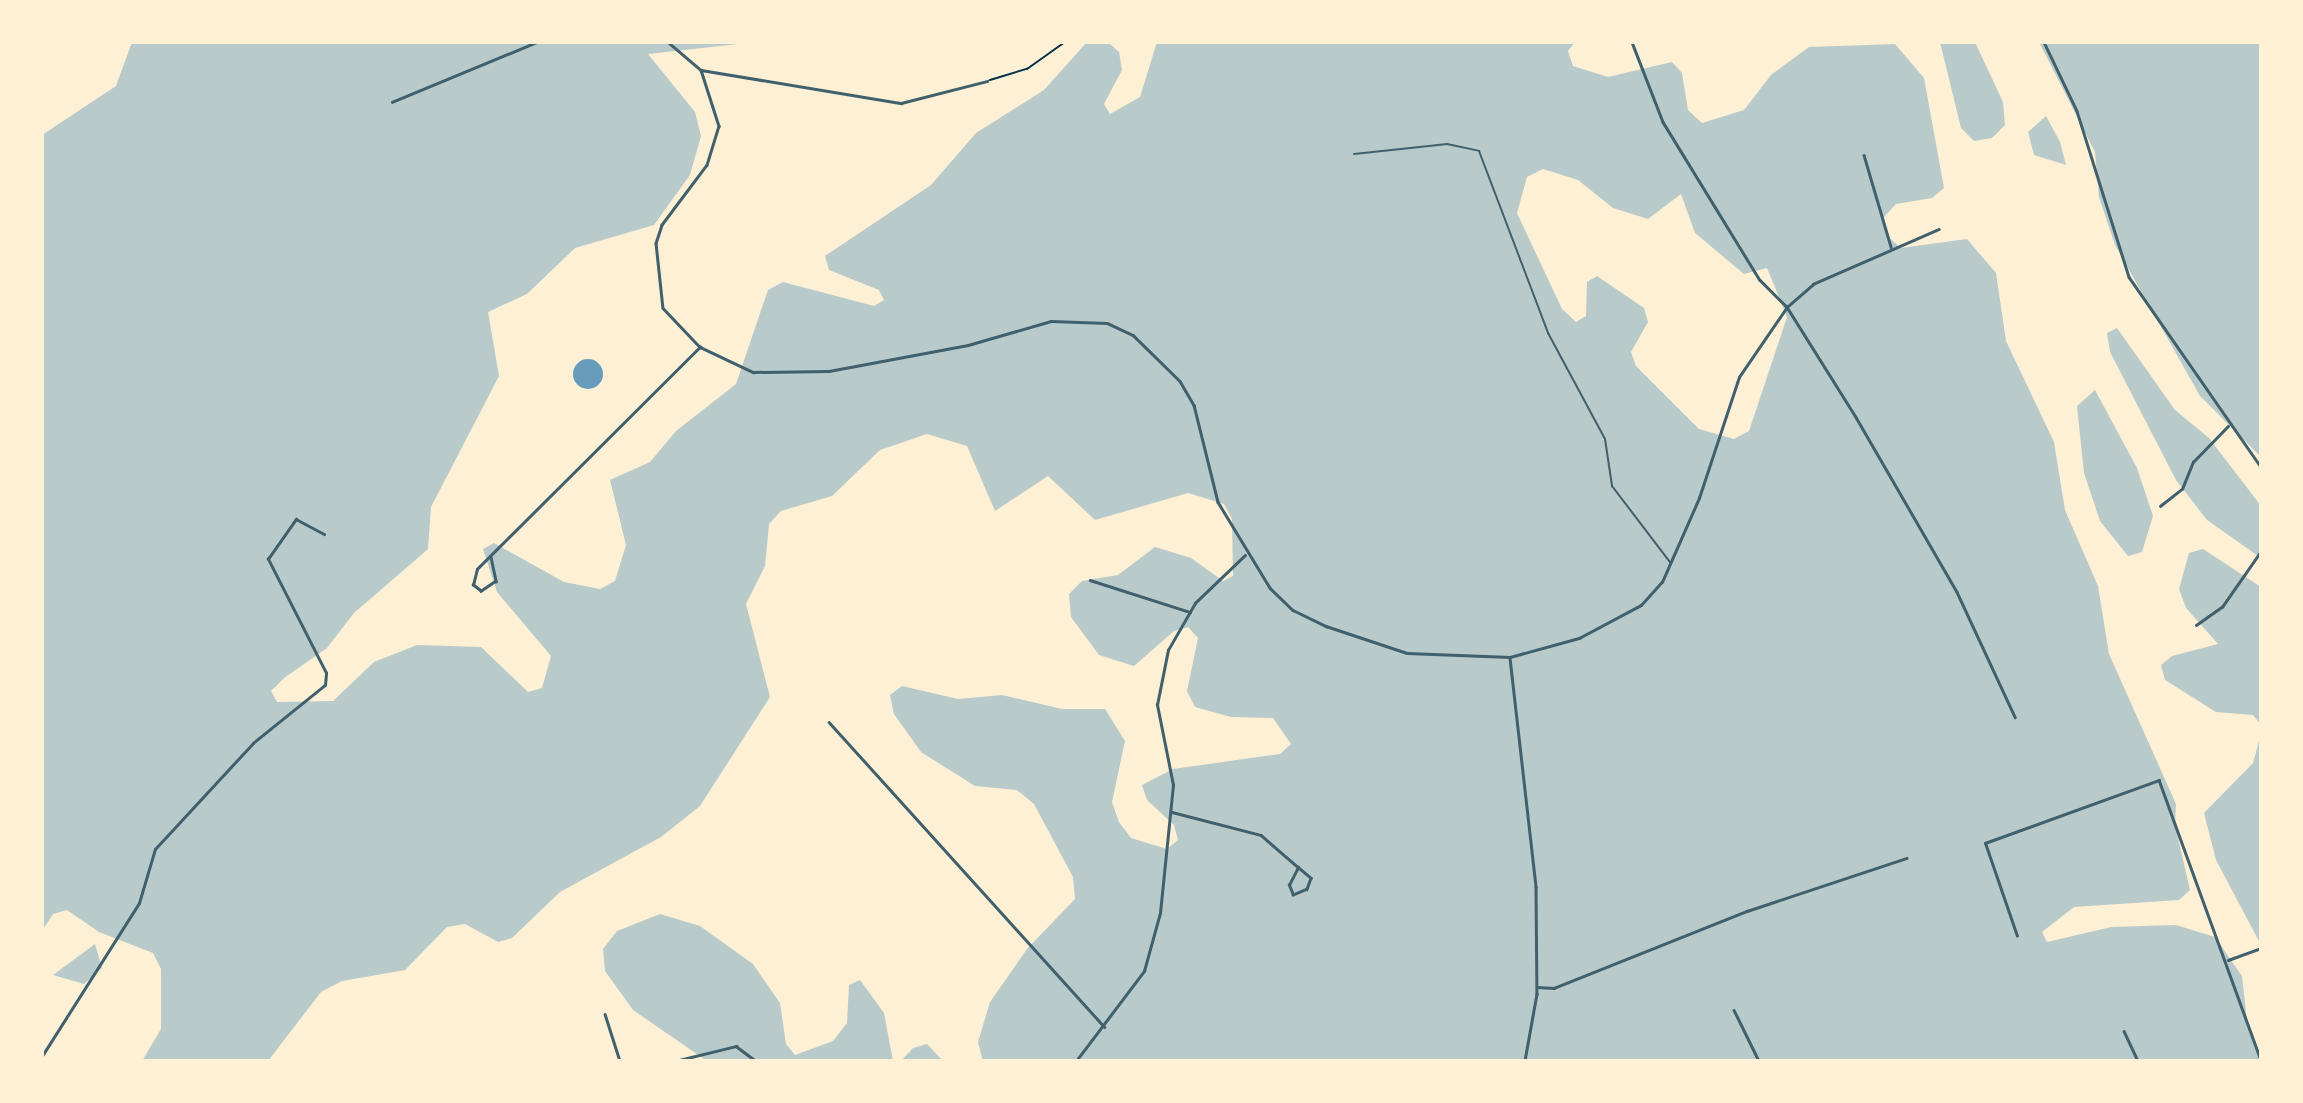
<!DOCTYPE html>
<html>
<head>
<meta charset="utf-8">
<style>
	body { margin:0 }
	#map { position:relative; width:2303px; height:1103px; overflow:hidden; background:#fdf0d5; font-family:Barlow,sans-serif }
	div>[style] { position:absolute }
	[style*='--x'] { left:calc(var(--x)*1px); top:calc(var(--y)*1px); width:calc(var(--w)*1px); rotate:calc(var(--a)*1deg) }
	.green>* { inset:0; background:#b9caca }
	.water>* { inset:0; background:#669bbc }
	.round { border-radius:50% }
	.path>* { height:2px; margin:-1px; padding:0 1px; transform-origin:1px; border-radius:1px; background:#003049 }
	.service>* { height:2px; margin:-1px; padding:0 1px; transform-origin:1px; border-radius:1px; background:#3f606c }
	.minor>* { height:2.5px; margin:-1.25px; padding:0 1.25px; transform-origin:1.25px; border-radius:1.25px; background:#3f606c }
	span { translate:-50% -50%; white-space:nowrap; text-align:center; line-height:1.15; -webkit-text-stroke:5px #fdf0d5; paint-order:stroke }
	.frame { position:absolute; inset:0; border:44px solid #fdf0d5; pointer-events:none }
</style>
</head>
<body>
<div id="map">
	<div class="green">
		<div style="clip-path:polygon(evenodd,132px 42px,756px 42px,648px 54px,695px 112px,701px 136px,690px 175px,654px 225px,575px 248px,527px 294px,488px 312px,499px 376px,431px 507px,428px 549px,354px 613px,327px 648px,284px 678px,271px 691px,277px 702px,333px 701px,374px 662px,417px 645px,481px 647px,528px 692px,542px 688px,551px 656px,497px 592px,483px 549px,494px 543px,564px 582px,600px 589px,615px 581px,626px 545px,610px 480px,650px 462px,676px 431px,736px 384px,768px 290px,783px 282px,874px 306px,884px 300px,879px 290px,829px 270px,825px 256px,931px 185px,976px 133px,1044px 90px,1087px 42px,1108px 42px,1119px 52px,1122px 70px,1104px 104px,1110px 114px,1140px 97px,1157px 42px,1575px 42px,1568px 51px,1573px 66px,1608px 77px,1672px 62px,1682px 73px,1688px 110px,1702px 123px,1744px 110px,1771px 75px,1809px 47px,1895px 44px,1924px 78px,1944px 188px,1932px 198px,1896px 204px,1884px 217px,1887px 236px,1901px 248px,1967px 239px,1996px 273px,2006px 341px,2054px 442px,2065px 510px,2098px 586px,2109px 654px,2176px 804px,2175px 825px,2190px 890px,2179px 900px,2074px 907px,2042px 932px,2047px 942px,2111px 927px,2176px 925px,2215px 937px,2242px 976px,2247px 1020px,2261px 1061px,983px 1061px,978px 1042px,990px 1002px,1027px 949px,1075px 899px,1073px 877px,1034px 804px,1017px 790px,975px 786px,921px 752px,894px 714px,890px 695px,902px 686px,958px 699px,1002px 695px,1062px 709px,1105px 709px,1125px 741px,1112px 802px,1119px 822px,1131px 838px,1167px 849px,1178px 840px,1174px 825px,1147px 800px,1142px 785px,1173px 769px,1280px 754px,1291px 744px,1273px 718px,1231px 717px,1195px 707px,1187px 691px,1198px 638px,1188px 627px,1174px 631px,1134px 666px,1099px 655px,1071px 617px,1069px 594px,1082px 581px,1118px 575px,1155px 547px,1191px 558px,1223px 581px,1233px 576px,1232px 519px,1224px 504px,1188px 493px,1095px 520px,1048px 476px,995px 511px,967px 446px,927px 434px,880px 450px,832px 496px,781px 511px,769px 524px,765px 566px,746px 604px,770px 697px,700px 806px,661px 837px,560px 892px,512px 938px,498px 942px,465px 924px,447px 927px,405px 970px,342px 981px,321px 992px,268px 1061px,142px 1061px,161px 1029px,161px 969px,153px 953px,99px 932px,67px 910px,53px 914px,42px 931px,42px 135px,116px 86px,132px 42px,1543px 169px,1578px 180px,1613px 208px,1648px 219px,1681px 194px,1695px 233px,1744px 274px,1767px 268px,1787px 317px,1749px 431px,1734px 439px,1699px 429px,1636px 366px,1631px 352px,1648px 322px,1644px 308px,1597px 276px,1587px 282px,1586px 316px,1576px 322px,1562px 309px,1517px 213px,1527px 177px,1543px 169px)"></div>
		<div style="clip-path:polygon(1940px 42px,1975px 42px,2003px 102px,2005px 125px,1992px 138px,1974px 141px,1961px 128px)"></div>
		<div style="clip-path:polygon(2039px 42px,2261px 42px,2261px 457px,2200px 396px,2115px 245px,2099px 197px,2095px 152px)"></div>
		<div style="clip-path:polygon(2046px 116px,2060px 142px,2066px 165px,2034px 155px,2028px 132px)"></div>
		<div style="clip-path:polygon(2117px 328px,2175px 410px,2209px 438px,2261px 506px,2261px 558px,2207px 520px,2176px 480px,2110px 352px,2107px 333px)"></div>
		<div style="clip-path:polygon(2095px 390px,2137px 468px,2153px 516px,2142px 552px,2128px 556px,2100px 521px,2084px 473px,2077px 406px)"></div>
		<div style="clip-path:polygon(2203px 549px,2261px 587px,2261px 725px,2253px 715px,2216px 712px,2165px 680px,2161px 665px,2172px 656px,2218px 644px,2186px 608px,2179px 589px,2189px 553px)"></div>
		<div style="clip-path:polygon(2261px 734px,2261px 945px,2216px 860px,2204px 813px,2253px 763px)"></div>
		<div style="clip-path:polygon(660px 914px,700px 926px,753px 964px,780px 1003px,786px 1044px,795px 1055px,833px 1041px,847px 1023px,849px 985px,860px 980px,884px 1013px,893px 1061px,707px 1061px,633px 1010px,605px 971px,603px 949px,617px 931px)"></div>
		<div style="clip-path:polygon(95px 944px,102px 968px,84px 984px,53px 975px)"></div>
		<div style="clip-path:polygon(927px 1044px,943px 1061px,901px 1061px,913px 1048px)"></div>
	</div>
	<div class="water">
		<div class="round" style="left:573px;top:359px;width:30px;height:30px"></div>
	</div>
	<div class="path">
		<div style="--x:990;--y:80;--w:39;--a:-17"></div>
		<div style="--x:1027;--y:69;--w:47;--a:-35.4"></div>
	</div>
	<div class="service">
		<div style="--x:1354;--y:154;--w:94;--a:-6.1"></div>
		<div style="--x:1447;--y:144;--w:33;--a:12"></div>
		<div style="--x:1479;--y:151;--w:195;--a:69.2"></div>
		<div style="--x:1548;--y:333;--w:120;--a:61.7"></div>
		<div style="--x:1605;--y:439;--w:48;--a:81.5"></div>
		<div style="--x:1612;--y:486;--w:96;--a:52.7"></div>
	</div>
	<div class="minor">
		<div style="--x:668;--y:42;--w:43;--a:40.3"></div>
		<div style="--x:701;--y:70;--w:59;--a:72.2"></div>
		<div style="--x:719;--y:126;--w:41;--a:107.1"></div>
		<div style="--x:707;--y:165;--w:75;--a:126.9"></div>
		<div style="--x:662;--y:225;--w:19;--a:108"></div>
		<div style="--x:656;--y:243;--w:65;--a:83.9"></div>
		<div style="--x:663;--y:308;--w:54;--a:46.5"></div>
		<div style="--x:700;--y:347;--w:59;--a:25.3"></div>
		<div style="--x:753;--y:372;--w:76;--a:-0.8"></div>
		<div style="--x:829;--y:371;--w:141;--a:-10.6"></div>
		<div style="--x:968;--y:345;--w:86;--a:-16.1"></div>
		<div style="--x:1051;--y:321;--w:56;--a:2"></div>
		<div style="--x:1107;--y:323;--w:29;--a:25"></div>
		<div style="--x:1133;--y:335;--w:66;--a:44.4"></div>
		<div style="--x:1180;--y:381;--w:28;--a:60"></div>
		<div style="--x:1194;--y:405;--w:100;--a:76.1"></div>
		<div style="--x:1218;--y:502;--w:100;--a:58.8"></div>
		<div style="--x:1270;--y:588;--w:32;--a:44"></div>
		<div style="--x:1293;--y:610;--w:37;--a:26"></div>
		<div style="--x:1326;--y:626;--w:85;--a:18.4"></div>
		<div style="--x:1407;--y:653;--w:103;--a:2.2"></div>
		<div style="--x:1510;--y:657;--w:72;--a:-15.4"></div>
		<div style="--x:1579;--y:638;--w:70;--a:-28"></div>
		<div style="--x:1641;--y:605;--w:31;--a:-48"></div>
		<div style="--x:1662;--y:582;--w:92;--a:-66.2"></div>
		<div style="--x:1699;--y:498;--w:127;--a:-71.7"></div>
		<div style="--x:1739;--y:377;--w:85;--a:-55.6"></div>
		<div style="--x:1787;--y:307;--w:35;--a:-41"></div>
		<div style="--x:1813;--y:284;--w:137;--a:-23.6"></div>
		<div style="--x:1632;--y:42;--w:86;--a:68.8"></div>
		<div style="--x:1663;--y:122;--w:185;--a:58.5"></div>
		<div style="--x:1760;--y:280;--w:38;--a:45"></div>
		<div style="--x:1787;--y:307;--w:130;--a:57.9"></div>
		<div style="--x:1856;--y:417;--w:202;--a:60"></div>
		<div style="--x:1957;--y:592;--w:138;--a:65.1"></div>
		<div style="--x:2044;--y:42;--w:76;--a:64.4"></div>
		<div style="--x:2077;--y:111;--w:174;--a:72.6"></div>
		<div style="--x:2129;--y:277;--w:231;--a:55.2"></div>
		<div style="--x:701;--y:70;--w:203;--a:9.4"></div>
		<div style="--x:901;--y:103;--w:89;--a:-14.3"></div>
		<div style="--x:392;--y:102;--w:157;--a:-22.5"></div>
		<div style="--x:1864;--y:155;--w:96;--a:73.6"></div>
		<div style="--x:2160;--y:506;--w:28;--a:-38"></div>
		<div style="--x:2182;--y:489;--w:29;--a:-68"></div>
		<div style="--x:2193;--y:462;--w:50;--a:-45.8"></div>
		<div style="--x:491;--y:557;--w:25;--a:78"></div>
		<div style="--x:496;--y:581;--w:18;--a:146"></div>
		<div style="--x:481;--y:591;--w:10;--a:-143"></div>
		<div style="--x:473;--y:585;--w:16;--a:-76"></div>
		<div style="--x:477;--y:569;--w:315;--a:-44.9"></div>
		<div style="--x:1090;--y:580;--w:105;--a:17.7"></div>
		<div style="--x:2196;--y:625;--w:32;--a:-35"></div>
		<div style="--x:2222;--y:607;--w:68;--a:-55.1"></div>
		<div style="--x:1510;--y:658;--w:230;--a:83.5"></div>
		<div style="--x:1536;--y:887;--w:107;--a:89.5"></div>
		<div style="--x:1537;--y:994;--w:68;--a:100.2"></div>
		<div style="--x:829;--y:722;--w:411;--a:47.9"></div>
		<div style="--x:1172;--y:812;--w:92;--a:14.5"></div>
		<div style="--x:1261;--y:835;--w:49;--a:40.9"></div>
		<div style="--x:1298;--y:867;--w:17;--a:40"></div>
		<div style="--x:1311;--y:878;--w:12;--a:110"></div>
		<div style="--x:1307;--y:889;--w:15;--a:157"></div>
		<div style="--x:1293;--y:895;--w:11;--a:-112"></div>
		<div style="--x:1289;--y:885;--w:20;--a:-63"></div>
		<div style="--x:2017;--y:936;--w:98;--a:-109"></div>
		<div style="--x:1985;--y:843;--w:185;--a:-19.9"></div>
		<div style="--x:2159;--y:780;--w:299;--a:70"></div>
		<div style="--x:2228;--y:960;--w:35;--a:-20"></div>
		<div style="--x:1537;--y:987;--w:17;--a:3"></div>
		<div style="--x:1554;--y:988;--w:208;--a:-21.8"></div>
		<div style="--x:1747;--y:911;--w:168;--a:-18.4"></div>
		<div style="--x:1734;--y:1010;--w:57;--a:63.9"></div>
		<div style="--x:605;--y:1014;--w:49;--a:72.3"></div>
		<div style="--x:2124;--y:1031;--w:33;--a:65"></div>
		<div style="--x:42;--y:1056;--w:181;--a:-57.6"></div>
		<div style="--x:139;--y:903;--w:56;--a:-73.5"></div>
		<div style="--x:155;--y:849;--w:144;--a:-47.2"></div>
		<div style="--x:253;--y:743;--w:92;--a:-38.9"></div>
		<div style="--x:325;--y:685;--w:12;--a:-85"></div>
		<div style="--x:326;--y:673;--w:128;--a:-117"></div>
		<div style="--x:268;--y:559;--w:49;--a:-55"></div>
		<div style="--x:296;--y:519;--w:32;--a:28"></div>
		<div style="--x:675;--y:1061;--w:63;--a:-13.8"></div>
		<div style="--x:736;--y:1046;--w:25;--a:37"></div>
		<div style="--x:1076;--y:1061;--w:113;--a:-52.9"></div>
		<div style="--x:1144;--y:971;--w:60;--a:-74.6"></div>
		<div style="--x:1160;--y:913;--w:129;--a:-84.2"></div>
		<div style="--x:1173;--y:785;--w:82;--a:-101.3"></div>
		<div style="--x:1157;--y:705;--w:56;--a:-78.7"></div>
		<div style="--x:1168;--y:650;--w:54;--a:-60.1"></div>
		<div style="--x:1195;--y:603;--w:69;--a:-43.8"></div>
	</div>
	<div class="frame"></div>
</div>
</body>
</html>
